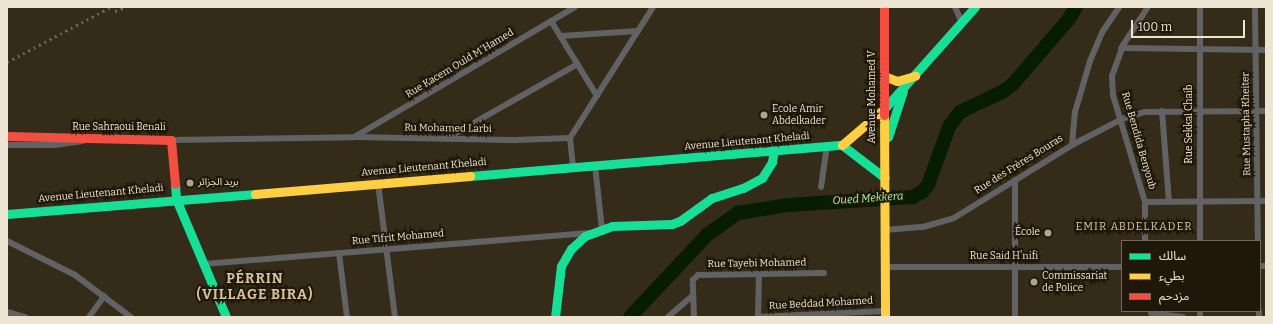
<!DOCTYPE html>
<html>
<head>
<meta charset="utf-8">
<style>
	body { margin:0 }
	#map { position:relative; width:1273px; height:324px; overflow:hidden; background:#342b18; font-family:Bitter,"Noto Sans Arabic",serif }
	div>[style] { position:absolute }
	[style*='--x'] { left:calc(var(--x)*1px); top:calc(var(--y)*1px); width:calc(var(--w)*1px); rotate:calc(var(--a)*1deg) }
	.river>* { height:14px; margin:-7px; padding:0 7px; transform-origin:7px; border-radius:7px; background:#061d04 }
	.street>* { height:6px; margin:-3px; padding:0 3px; transform-origin:3px; border-radius:3px; background:#616263 }
	.fast>* { height:9px; margin:-4.5px; padding:0 4.5px; transform-origin:4.5px; border-radius:4.5px; background:#16e098 }
	.slow>* { height:9px; margin:-4.5px; padding:0 4.5px; transform-origin:4.5px; border-radius:4.5px; background:#ffcf43 }
	.jam>* { height:9px; margin:-4.5px; padding:0 4.5px; transform-origin:4.5px; border-radius:4.5px; background:#f24e42 }
	.rail>* { height:2.5px; margin-top:-1.25px; transform-origin:0; background:repeating-linear-gradient(90deg,#6b6863 0 2px,transparent 0 6px) }
	.dots>* { width:11px; height:11px; translate:-50% -50%; box-sizing:border-box; border:2px solid #1f180a; border-radius:50% }
	span { translate:-50% -50%; white-space:nowrap; text-align:center; line-height:1.15; -webkit-text-stroke:4px #1f180a; paint-order:stroke }
	.street-label { font-size:10px; color:#ede4d1 }
	.poi-label { font-size:10px; color:#ede4d1 }
	.left { translate:0 -50%; text-align:left }
	.right { translate:-100% -50%; text-align:right }
	.water-label { font-size:11px; color:#a6f5a5; font-style:italic }
	.neighbourhood-label { font-size:11px; color:#d6c39e; letter-spacing:1px }
	.district-label { font-size:14px; color:#d6c39e; font-weight:700; letter-spacing:1px }
	.frame { position:absolute; inset:0; border:8px solid #ede4d1; pointer-events:none }
	.legend { position:absolute; left:1121px; top:240px; width:140px; height:72px; box-sizing:border-box; background:#1f180a; border:1px solid #716a5a; margin:0; padding:5px 7px; list-style:none; font-size:12px; color:#ede4d1 }
	.legend li { display:flex; align-items:center; gap:8px; height:20px }
	.legend b { width:20px; border:1px solid #716a5a }
	.scale { position:absolute; left:1131px; top:20px; width:114px; height:18px; box-sizing:border-box; border:2px solid #ede4d1; border-top:0; padding-left:5px; font-size:12px; line-height:14px; white-space:nowrap; color:#ede4d1; -webkit-text-stroke:3px #1f180a; paint-order:stroke }
</style>
</head>
<body>
<div id="map">
	<div class="river">
		<div style="--x:630;--y:317;--w:114;--a:-46.8"></div>
		<div style="--x:708;--y:234;--w:37;--a:-35"></div>
		<div style="--x:738;--y:213;--w:51;--a:-9.1"></div>
		<div style="--x:788;--y:205;--w:125;--a:-3.7"></div>
		<div style="--x:913;--y:197;--w:10;--a:-29"></div>
		<div style="--x:922;--y:192;--w:9;--a:-49"></div>
		<div style="--x:928;--y:185;--w:62;--a:-70.1"></div>
		<div style="--x:949;--y:127;--w:19;--a:-54"></div>
		<div style="--x:960;--y:112;--w:49;--a:-25.5"></div>
		<div style="--x:1004;--y:91;--w:11;--a:-38"></div>
		<div style="--x:1013;--y:84;--w:86;--a:-49.3"></div>
		<div style="--x:1069;--y:19;--w:14;--a:-60"></div>
	</div>
	<div class="street">
		<div style="--x:955;--y:7;--w:17;--a:66"></div>
		<div style="--x:1255;--y:7;--w:234;--a:89.3"></div>
		<div style="--x:551;--y:21;--w:88;--a:58.5"></div>
		<div style="--x:560;--y:36;--w:78;--a:-3.7"></div>
		<div style="--x:1121;--y:48;--w:145;--a:0.8"></div>
		<div style="--x:1162;--y:111;--w:91;--a:85.6"></div>
		<div style="--x:356;--y:136;--w:254;--a:-30.5"></div>
		<div style="--x:447;--y:138;--w:150;--a:-29.5"></div>
		<div style="--x:570;--y:138;--w:29;--a:84"></div>
		<div style="--x:171;--y:140;--w:183;--a:-0.9"></div>
		<div style="--x:354;--y:137;--w:161;--a:1.1"></div>
		<div style="--x:515;--y:140;--w:55;--a:-2.1"></div>
		<div style="--x:570;--y:138;--w:155;--a:-57.6"></div>
		<div style="--x:7;--y:145;--w:48;--a:0"></div>
		<div style="--x:55;--y:145;--w:28;--a:-8"></div>
		<div style="--x:1072;--y:145;--w:56;--a:-27.5"></div>
		<div style="--x:1122;--y:119;--w:24;--a:-17"></div>
		<div style="--x:1145;--y:112;--w:121;--a:-0.5"></div>
		<div style="--x:595;--y:165;--w:64;--a:83.8"></div>
		<div style="--x:378;--y:183;--w:135;--a:82.8"></div>
		<div style="--x:821;--y:187;--w:41;--a:-81.7"></div>
		<div style="--x:1145;--y:202;--w:121;--a:-0.5"></div>
		<div style="--x:885;--y:230;--w:38;--a:-5"></div>
		<div style="--x:923;--y:227;--w:32;--a:-16"></div>
		<div style="--x:954;--y:218;--w:139;--a:-31.7"></div>
		<div style="--x:1072;--y:145;--w:33;--a:-85"></div>
		<div style="--x:1075;--y:112;--w:53;--a:-73.6"></div>
		<div style="--x:1090;--y:61;--w:33;--a:-67"></div>
		<div style="--x:1103;--y:31;--w:29;--a:-56"></div>
		<div style="--x:7;--y:241;--w:76;--a:26.6"></div>
		<div style="--x:75;--y:275;--w:70;--a:36.9"></div>
		<div style="--x:1145;--y:241;--w:39;--a:-90"></div>
		<div style="--x:1145;--y:202;--w:112;--a:-106.7"></div>
		<div style="--x:1113;--y:95;--w:19;--a:-93"></div>
		<div style="--x:1112;--y:76;--w:33;--a:-70"></div>
		<div style="--x:1123;--y:45;--w:45;--a:-56.7"></div>
		<div style="--x:1200;--y:241;--w:234;--a:-90"></div>
		<div style="--x:339;--y:253;--w:64;--a:82.9"></div>
		<div style="--x:204;--y:264;--w:386;--a:-4.6"></div>
		<div style="--x:1260;--y:266;--w:6;--a:0"></div>
		<div style="--x:885;--y:267;--w:237;--a:0"></div>
		<div style="--x:1259;--y:311;--w:6;--a:90"></div>
		<div style="--x:7;--y:312;--w:19;--a:16"></div>
		<div style="--x:1151;--y:313;--w:32;--a:7"></div>
		<div style="--x:89;--y:317;--w:26;--a:-54"></div>
		<div style="--x:668;--y:317;--w:33;--a:-41"></div>
		<div style="--x:694;--y:317;--w:37;--a:-92"></div>
		<div style="--x:693;--y:280;--w:7;--a:-45"></div>
		<div style="--x:698;--y:275;--w:126;--a:-0.9"></div>
		<div style="--x:758;--y:317;--w:127;--a:-2.7"></div>
		<div style="--x:758;--y:317;--w:43;--a:-88.7"></div>
		<div style="--x:1015;--y:317;--w:137;--a:-90"></div>
		<div style="--x:1200;--y:317;--w:6;--a:-90"></div>
	</div>
	<div class="fast">
		<div style="--x:884;--y:109;--w:137;--a:-48.3"></div>
		<div style="--x:888;--y:137;--w:48;--a:-71.9"></div>
		<div style="--x:842;--y:145;--w:54;--a:37.5"></div>
		<div style="--x:470;--y:176;--w:373;--a:-4.8"></div>
		<div style="--x:175;--y:184;--w:15;--a:86"></div>
		<div style="--x:176;--y:199;--w:128;--a:67"></div>
		<div style="--x:7;--y:214;--w:249;--a:-4.6"></div>
		<div style="--x:555;--y:317;--w:51;--a:-83.3"></div>
		<div style="--x:561;--y:266;--w:20;--a:-60"></div>
		<div style="--x:571;--y:249;--w:19;--a:-43"></div>
		<div style="--x:585;--y:236;--w:29;--a:-20"></div>
		<div style="--x:612;--y:226;--w:60;--a:-1.9"></div>
		<div style="--x:672;--y:224;--w:9;--a:-21"></div>
		<div style="--x:680;--y:221;--w:39;--a:-36"></div>
		<div style="--x:712;--y:198;--w:33;--a:-18"></div>
		<div style="--x:743;--y:188;--w:21;--a:-28"></div>
		<div style="--x:762;--y:178;--w:19;--a:-58"></div>
		<div style="--x:772;--y:162;--w:12;--a:-81"></div>
	</div>
	<div class="slow">
		<div style="--x:884;--y:76;--w:14;--a:21"></div>
		<div style="--x:897;--y:81;--w:19;--a:-16"></div>
		<div style="--x:884;--y:115;--w:202;--a:89.7"></div>
		<div style="--x:842;--y:145;--w:55;--a:-40.6"></div>
		<div style="--x:255;--y:194;--w:216;--a:-4.8"></div>
	</div>
	<div class="jam">
		<div style="--x:884;--y:7;--w:108;--a:90"></div>
		<div style="--x:7;--y:136;--w:164;--a:1.4"></div>
		<div style="--x:171;--y:140;--w:44;--a:84.8"></div>
	</div>
	<div class="rail">
		<div style="--x:115;--y:11;--w:12;--a:-20"></div>
		<div style="--x:7;--y:62;--w:118;--a:-27.9"></div>
	</div>
	<div class="dots">
		<div style="left:764px;top:115px;background:#aca390"></div>
		<div style="left:190px;top:183px;background:#aca390"></div>
		<div style="left:1048px;top:233px;background:#aca390"></div>
		<div style="left:1034px;top:282px;background:#aca390"></div>
	</div>
	<div class="street-label">
		<span style="left:460px;top:64px;rotate:-31deg">Rue Kacem Ould M'Hamed</span>
		<span style="left:873px;top:97px;rotate:-90deg">Avenue Mohamed V</span>
		<span style="left:1190px;top:124px;rotate:-90deg">Rue Sekkal Chaib</span>
		<span style="left:1247px;top:124px;rotate:-91deg">Rue Mustapha Kheiter</span>
		<span style="left:119px;top:128px">Rue Sahraoui Benali</span>
		<span style="left:448px;top:129px;rotate:1deg">Ru Mohamed Larbi</span>
		<span style="left:1138px;top:141px;rotate:74deg">Rue Bendida Benyoub</span>
		<span style="left:747px;top:142px;rotate:-5deg">Avenue Lieutenant Kheladi</span>
		<span style="left:1019px;top:165px;rotate:-32deg">Rue des Frères Bouras</span>
		<span style="left:424px;top:168px;rotate:-5deg">Avenue Lieutenant Kheladi</span>
		<span style="left:101px;top:194px;rotate:-5deg">Avenue Lieutenant Kheladi</span>
		<span style="left:398px;top:238px;rotate:-5deg">Rue Tifrit Mohamed</span>
		<span style="left:1004px;top:257px">Rue Said H'nifi</span>
		<span style="left:757px;top:264px;rotate:-1deg">Rue Tayebi Mohamed</span>
		<span style="left:821px;top:304px;rotate:-3deg">Rue Beddad Mohamed</span>
	</div>
	<div class="poi-label">
		<span class="left" style="left:772px;top:115px">Ecole Amir<br>Abdelkader</span>
		<span class="left" style="left:198px;top:183px">بريد الجزائر</span>
		<span class="right" style="left:1040px;top:233px">École</span>
		<span class="left" style="left:1042px;top:282px">Commissariat<br>de Police</span>
	</div>
	<div class="water-label">
		<span style="left:868px;top:199px;rotate:-4deg">Oued Mekkera</span>
	</div>
	<div class="neighbourhood-label">
		<span style="left:1134px;top:227px">EMIR ABDELKADER</span>
	</div>
	<div class="district-label">
		<span style="left:255px;top:287px">PÉRRIN<br>(VILLAGE BIRA)</span>
	</div>
	<div class="frame"></div>
	<ul class="legend">
	<li><b style="height:5px;background:#16e098"></b>سالك</li>
	<li><b style="height:5px;background:#ffcf43"></b>بطيء</li>
	<li><b style="height:5px;background:#f24e42"></b>مزدحم</li>
	</ul>
	<div class="scale">100 m</div>
</div>
</body>
</html>
